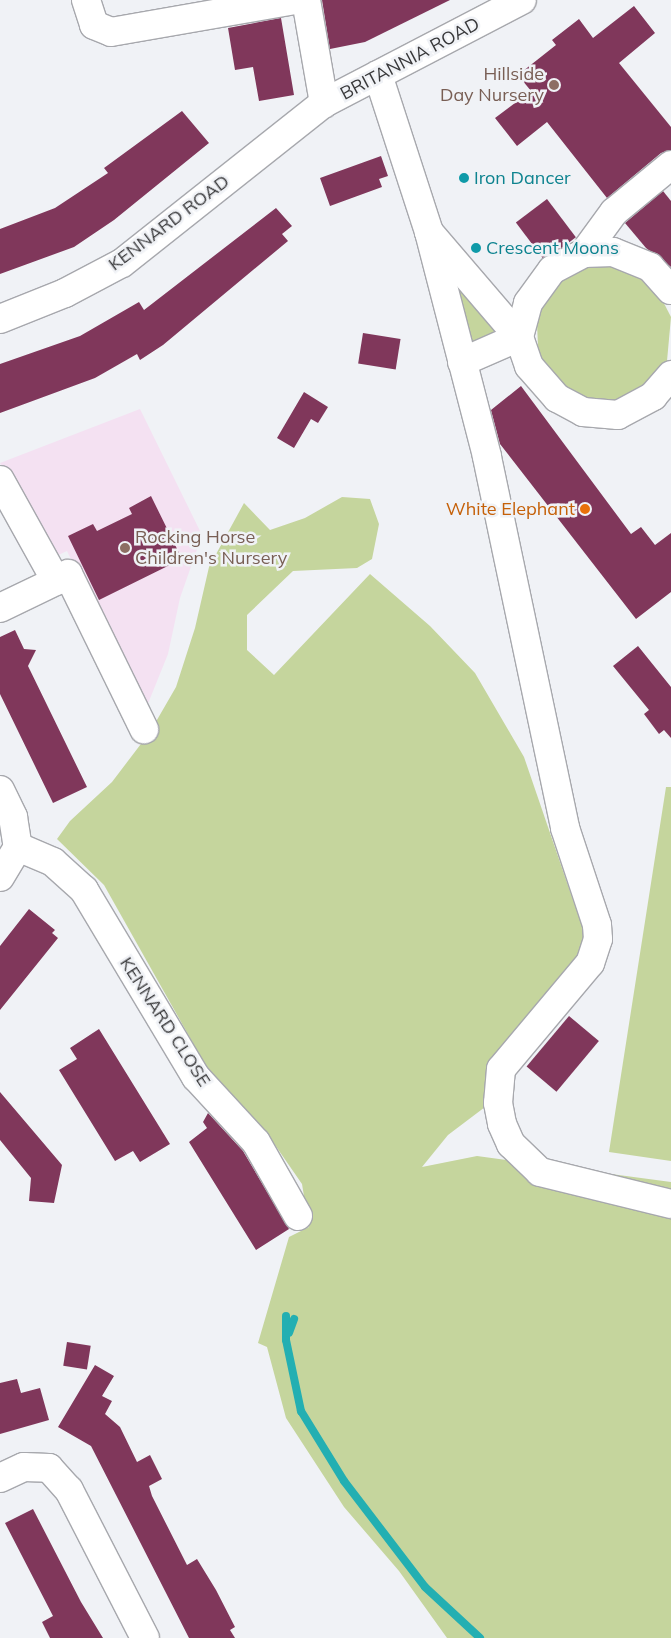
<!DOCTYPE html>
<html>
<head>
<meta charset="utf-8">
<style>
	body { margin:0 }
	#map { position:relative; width:671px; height:1638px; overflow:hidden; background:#f0f2f6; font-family:Mulish,sans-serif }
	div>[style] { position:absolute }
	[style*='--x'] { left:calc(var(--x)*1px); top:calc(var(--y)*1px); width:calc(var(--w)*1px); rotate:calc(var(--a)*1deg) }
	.education>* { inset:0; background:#f4e1f2 }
	.green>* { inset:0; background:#c5d59d }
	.stream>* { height:8px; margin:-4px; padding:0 4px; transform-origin:4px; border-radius:4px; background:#23afb2 }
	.building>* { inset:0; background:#80375b; transform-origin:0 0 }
	.roads { filter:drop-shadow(1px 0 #a7a8ad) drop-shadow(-1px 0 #a7a8ad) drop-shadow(0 1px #a7a8ad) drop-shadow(0 -1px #a7a8ad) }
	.minor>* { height:28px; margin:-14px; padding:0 14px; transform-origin:14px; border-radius:14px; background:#fff }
	.dots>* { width:14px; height:14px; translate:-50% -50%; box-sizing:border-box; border:2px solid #f0f2f6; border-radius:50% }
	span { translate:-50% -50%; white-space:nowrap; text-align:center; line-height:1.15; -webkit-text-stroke:5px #f0f2f6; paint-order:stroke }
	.street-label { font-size:18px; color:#38383a }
	.education-label { font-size:18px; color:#785e54 }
	.right { translate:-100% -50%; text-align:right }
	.left { translate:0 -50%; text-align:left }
	.culture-label { font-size:18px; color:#0d838f }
	.food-label { font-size:18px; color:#c56008 }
</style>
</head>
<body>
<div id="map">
	<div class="education">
		<div style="clip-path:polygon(140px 409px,202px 535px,180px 598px,168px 654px,145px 711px,67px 551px,52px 558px,0 463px)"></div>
	</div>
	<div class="green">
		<div style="clip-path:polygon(590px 264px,623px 265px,652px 280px,671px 317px,667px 361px,648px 385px,613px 403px,582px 397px,559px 384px,543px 364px,538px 347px,537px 323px,545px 299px,563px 278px)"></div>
		<div style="clip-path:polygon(451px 280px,498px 327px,481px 345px,467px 340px)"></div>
		<div style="clip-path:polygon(342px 497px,370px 499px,379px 524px,372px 559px,357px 568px,293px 571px,247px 615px,247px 650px,274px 675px,370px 574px,430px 626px,475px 673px,524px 757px,585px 935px,588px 958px,493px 1101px,448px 1135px,422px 1167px,477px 1156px,671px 1182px,671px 1638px,447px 1638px,399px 1571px,344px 1507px,286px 1418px,267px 1347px,258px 1343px,289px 1237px,309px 1227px,302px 1184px,266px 1132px,212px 1077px,104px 885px,57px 839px,70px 821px,112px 782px,150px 732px,176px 687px,195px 628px,209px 567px,244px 503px,270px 530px,305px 518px)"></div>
		<div style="clip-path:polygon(666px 787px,671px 787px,671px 1161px,609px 1152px)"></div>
	</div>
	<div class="stream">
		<div style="--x:286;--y:1316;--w:24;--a:90"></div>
		<div style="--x:286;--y:1340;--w:73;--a:78.1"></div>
		<div style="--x:301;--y:1411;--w:82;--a:58.4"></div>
		<div style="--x:344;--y:1481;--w:133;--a:52.6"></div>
		<div style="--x:425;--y:1587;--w:75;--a:42.8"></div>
		<div style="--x:289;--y:1333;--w:15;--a:-70"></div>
	</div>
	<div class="building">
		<div style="clip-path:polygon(322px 0,450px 0,365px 42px,330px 49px)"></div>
		<div style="clip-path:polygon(634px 6px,655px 33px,619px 63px,671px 127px,671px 150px,661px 153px,607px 198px,547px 122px,517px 146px,495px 118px,531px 91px,518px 75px,556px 45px,552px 40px,579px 19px,593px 38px)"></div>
		<div style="clip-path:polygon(281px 18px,294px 95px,259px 101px,253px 67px,235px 70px,228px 28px)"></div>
		<div style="clip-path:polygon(182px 111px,209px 143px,114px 220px,74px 247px,0 274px,0 229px,55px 208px,108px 173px,104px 168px)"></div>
		<div style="clip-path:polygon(381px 156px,388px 176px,379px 179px,382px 187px,330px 206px,320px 178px)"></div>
		<div style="clip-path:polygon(663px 191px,671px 201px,671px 267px,646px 248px,625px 223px)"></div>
		<div style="left:547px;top:199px;width:48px;height:39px;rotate:53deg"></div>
		<div style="clip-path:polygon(276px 208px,292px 226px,282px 234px,288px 241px,163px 345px,140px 360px,137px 354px,95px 378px,0 413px,0 364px,80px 336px,139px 302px,144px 310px)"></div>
		<div style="left:363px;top:333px;width:38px;height:31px;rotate:9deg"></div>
		<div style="clip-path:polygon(521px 386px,631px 534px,641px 527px,655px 545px,671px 533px,671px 592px,636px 619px,500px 444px,491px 410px)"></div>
		<div style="clip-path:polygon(304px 392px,328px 407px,318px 423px,311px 419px,294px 448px,277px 438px)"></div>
		<div style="clip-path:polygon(151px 496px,182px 559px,99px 600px,68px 536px,93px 524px,97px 531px,132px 514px,129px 508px)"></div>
		<div style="clip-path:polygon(15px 630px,24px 649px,36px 650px,28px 666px,87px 787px,53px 803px,0 694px,0 637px)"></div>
		<div style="clip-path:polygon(638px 646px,671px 687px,671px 738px,664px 730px,659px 734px,644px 714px,649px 710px,613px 666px)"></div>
		<div style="clip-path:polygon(29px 909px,55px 930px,52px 933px,58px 938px,0 1010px,0 946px)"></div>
		<div style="left:569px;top:1016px;width:39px;height:66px;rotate:40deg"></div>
		<div style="clip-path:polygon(99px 1029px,170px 1144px,140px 1162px,133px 1151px,115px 1161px,59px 1070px,77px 1059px,70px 1048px)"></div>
		<div style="clip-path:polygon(0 1092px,62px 1165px,54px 1203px,29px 1201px,31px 1178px,0 1140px)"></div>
		<div style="clip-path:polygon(208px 1113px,243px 1151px,289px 1229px,256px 1250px,189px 1142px,207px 1128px,203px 1122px)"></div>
		<div style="left:67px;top:1342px;width:24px;height:24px;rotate:9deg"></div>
		<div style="clip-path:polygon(95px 1365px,114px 1376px,102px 1396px,112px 1401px,105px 1414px,120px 1427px,137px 1462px,150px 1455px,162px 1479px,149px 1486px,152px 1496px,187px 1565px,197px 1559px,216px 1590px,235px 1627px,230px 1630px,235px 1638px,189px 1638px,91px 1446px,58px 1427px)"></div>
		<div style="clip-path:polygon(17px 1379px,21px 1393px,40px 1388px,49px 1420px,0 1434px,0 1383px)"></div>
		<div style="clip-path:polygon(33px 1509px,81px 1602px,103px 1638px,50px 1638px,42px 1622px,53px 1616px,5px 1523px)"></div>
	</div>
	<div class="roads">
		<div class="minor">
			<div style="--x:86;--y:0;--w:26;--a:72"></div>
			<div style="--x:94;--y:25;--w:18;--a:22"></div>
			<div style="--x:111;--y:32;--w:187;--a:-9.9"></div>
			<div style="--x:306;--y:0;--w:105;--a:80.1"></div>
			<div style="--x:378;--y:75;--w:165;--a:72"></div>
			<div style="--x:429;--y:232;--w:138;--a:49.4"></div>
			<div style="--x:519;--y:337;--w:31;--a:71"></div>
			<div style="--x:529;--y:366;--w:43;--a:48.8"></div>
			<div style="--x:557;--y:398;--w:30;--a:28"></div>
			<div style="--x:583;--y:412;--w:35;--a:5"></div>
			<div style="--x:618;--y:415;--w:40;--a:-28"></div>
			<div style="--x:653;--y:396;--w:28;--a:-49"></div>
			<div style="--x:429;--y:232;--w:232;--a:75.5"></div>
			<div style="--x:487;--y:457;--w:379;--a:78.1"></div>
			<div style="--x:565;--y:828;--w:102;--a:71.7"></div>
			<div style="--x:597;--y:925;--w:14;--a:86"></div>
			<div style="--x:598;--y:939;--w:25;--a:108"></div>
			<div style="--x:590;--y:963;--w:138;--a:130"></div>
			<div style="--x:501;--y:1069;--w:34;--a:95"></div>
			<div style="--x:498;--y:1103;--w:21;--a:79"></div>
			<div style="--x:502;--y:1124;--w:22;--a:66"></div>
			<div style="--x:511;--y:1144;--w:40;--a:44"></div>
			<div style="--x:540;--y:1172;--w:135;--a:13.7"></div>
			<div style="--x:584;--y:253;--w:51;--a:-53.8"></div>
			<div style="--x:614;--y:212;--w:74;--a:-39.5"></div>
			<div style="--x:0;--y:319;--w:70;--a:-21.8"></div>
			<div style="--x:65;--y:293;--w:64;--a:-27.8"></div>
			<div style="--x:122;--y:263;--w:258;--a:-38.4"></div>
			<div style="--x:324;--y:103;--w:223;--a:-27.5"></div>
			<div style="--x:519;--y:337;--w:35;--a:-75"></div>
			<div style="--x:528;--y:303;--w:41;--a:-54"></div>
			<div style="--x:552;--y:270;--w:36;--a:-28"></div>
			<div style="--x:584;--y:253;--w:29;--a:-2"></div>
			<div style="--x:613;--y:252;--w:40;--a:22"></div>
			<div style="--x:650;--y:267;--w:31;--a:48"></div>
			<div style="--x:462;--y:362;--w:62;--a:-23.7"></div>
			<div style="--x:0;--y:480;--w:115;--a:61"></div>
			<div style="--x:56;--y:581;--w:62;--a:154.3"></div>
			<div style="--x:56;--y:581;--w:14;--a:-30"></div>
			<div style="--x:68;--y:574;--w:173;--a:63.9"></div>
			<div style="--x:0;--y:790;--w:30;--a:64"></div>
			<div style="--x:13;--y:817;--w:30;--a:81"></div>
			<div style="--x:18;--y:847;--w:38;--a:23"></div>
			<div style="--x:53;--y:862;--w:42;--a:42.1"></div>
			<div style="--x:84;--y:890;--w:218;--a:59.1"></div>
			<div style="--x:196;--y:1077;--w:88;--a:47.3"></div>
			<div style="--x:256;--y:1142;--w:85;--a:60.4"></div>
			<div style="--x:0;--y:877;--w:35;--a:-59"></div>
			<div style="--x:0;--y:1478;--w:26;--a:-25"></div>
			<div style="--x:24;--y:1467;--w:25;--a:2"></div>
			<div style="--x:49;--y:1468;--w:30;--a:48"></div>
			<div style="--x:69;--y:1490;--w:166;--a:62.8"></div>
		</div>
	</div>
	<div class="dots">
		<div style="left:554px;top:85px;background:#8d6e63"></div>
		<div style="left:464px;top:178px;background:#0f9aa8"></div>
		<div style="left:476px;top:248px;background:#0f9aa8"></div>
		<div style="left:585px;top:509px;background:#e8710a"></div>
		<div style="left:125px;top:548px;background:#8d6e63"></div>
	</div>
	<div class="street-label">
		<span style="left:410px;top:59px;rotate:-28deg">BRITANNIA ROAD</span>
		<span style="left:169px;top:223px;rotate:-37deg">KENNARD ROAD</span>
		<span style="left:165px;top:1022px;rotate:57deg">KENNARD CLOSE</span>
	</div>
	<div class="education-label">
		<span class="right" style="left:544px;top:85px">Hillside<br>Day Nursery</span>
		<span class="left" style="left:135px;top:548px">Rocking Horse<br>Children's Nursery</span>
	</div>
	<div class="culture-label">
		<span class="left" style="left:474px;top:178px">Iron Dancer</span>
		<span class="left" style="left:486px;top:248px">Crescent Moons</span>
	</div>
	<div class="food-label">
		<span class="right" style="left:575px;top:509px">White Elephant</span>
	</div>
</div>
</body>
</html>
